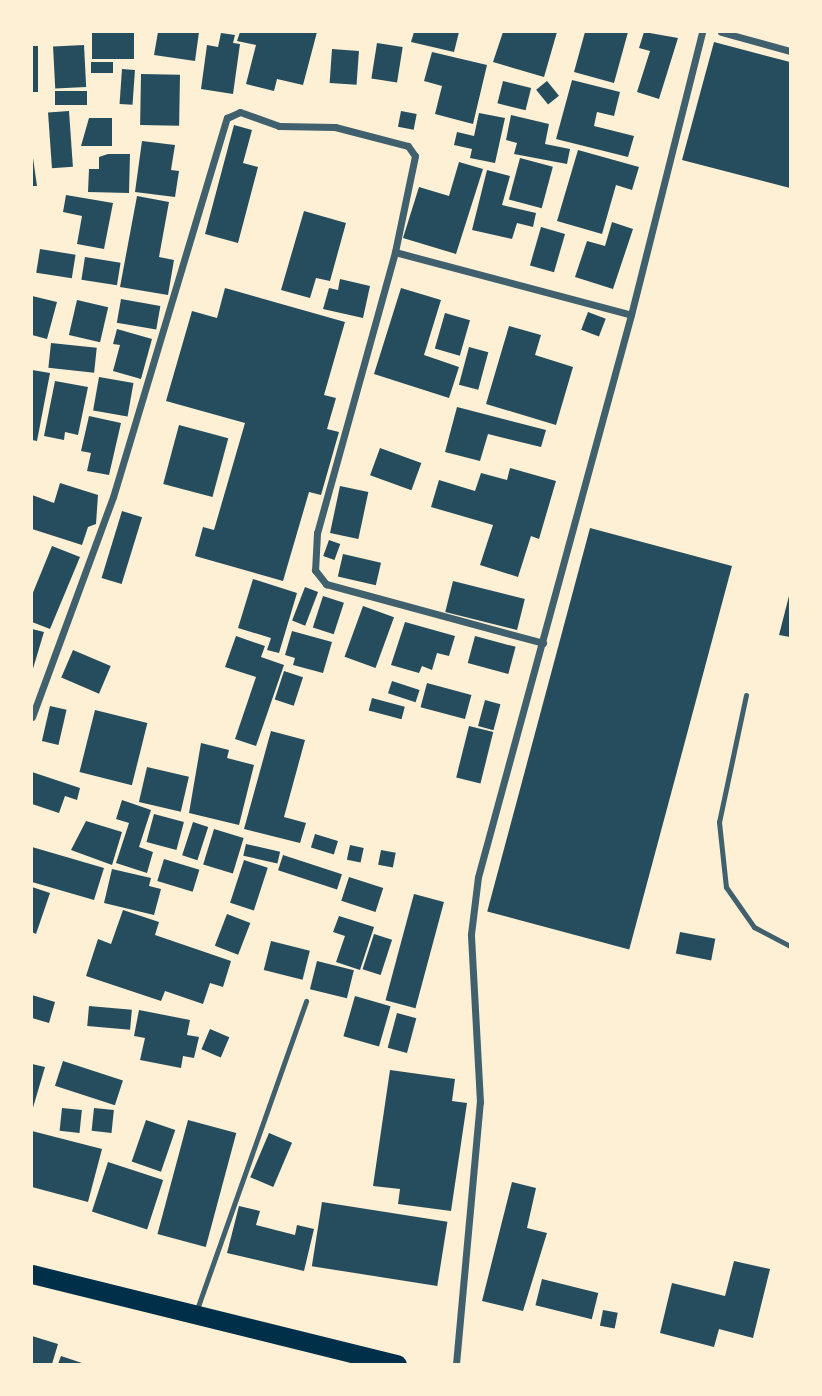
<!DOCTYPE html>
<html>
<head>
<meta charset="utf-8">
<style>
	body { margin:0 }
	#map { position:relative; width:822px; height:1396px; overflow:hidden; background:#fdf0d5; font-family:"Sofia Sans Condensed",sans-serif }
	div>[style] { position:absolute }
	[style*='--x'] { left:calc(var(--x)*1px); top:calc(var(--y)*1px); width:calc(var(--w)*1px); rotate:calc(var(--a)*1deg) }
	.building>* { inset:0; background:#264d5e; transform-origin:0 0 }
	.service>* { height:5px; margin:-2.5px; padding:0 2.5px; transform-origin:2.5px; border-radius:2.5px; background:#3f606c }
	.minor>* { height:7px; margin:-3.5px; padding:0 3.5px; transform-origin:3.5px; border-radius:3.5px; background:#3f606c }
	.trunk>* { height:19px; margin:-9.5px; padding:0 9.5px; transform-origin:9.5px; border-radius:9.5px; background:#003049 }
	span { translate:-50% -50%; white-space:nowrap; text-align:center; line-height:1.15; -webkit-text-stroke:5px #fdf0d5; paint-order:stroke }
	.frame { position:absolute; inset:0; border:33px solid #fdf0d5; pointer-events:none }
</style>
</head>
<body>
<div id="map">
	<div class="building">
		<div style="left:92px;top:32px;width:42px;height:27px"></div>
		<div style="clip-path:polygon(158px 32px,199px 32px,195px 61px,154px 55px)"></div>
		<div style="clip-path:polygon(240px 32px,317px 32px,303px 85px,277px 79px,274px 91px,246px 84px,256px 45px,237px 41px)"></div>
		<div style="clip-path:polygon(414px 32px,459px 32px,454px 52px,411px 42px)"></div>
		<div style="clip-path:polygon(503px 32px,557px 32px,544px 77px,493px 62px)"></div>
		<div style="clip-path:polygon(585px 32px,628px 32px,614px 83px,574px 72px)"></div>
		<div style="clip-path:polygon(644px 32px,678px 38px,659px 99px,637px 92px,650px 51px,639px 48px)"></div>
		<div style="clip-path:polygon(221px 33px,235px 35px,233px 43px,240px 44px,233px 94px,201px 89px,207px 45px,218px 47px)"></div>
		<div style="clip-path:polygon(714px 42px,790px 62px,790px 188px,682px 160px)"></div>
		<div style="left:377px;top:43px;width:26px;height:36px;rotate:9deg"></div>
		<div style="left:84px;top:45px;width:42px;height:31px;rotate:87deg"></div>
		<div style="left:32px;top:46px;width:6px;height:46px"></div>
		<div style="left:332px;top:49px;width:27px;height:34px;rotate:4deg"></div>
		<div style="clip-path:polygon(432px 52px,487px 65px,473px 124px,435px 114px,442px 86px,424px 81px)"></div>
		<div style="left:91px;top:62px;width:22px;height:11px"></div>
		<div style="left:122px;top:69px;width:13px;height:35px;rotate:4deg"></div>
		<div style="left:141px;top:74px;width:39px;height:51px;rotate:1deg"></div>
		<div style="clip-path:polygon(572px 80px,620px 92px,614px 116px,597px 112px,594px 126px,634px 136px,628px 157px,556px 139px)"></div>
		<div style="left:503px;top:81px;width:29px;height:23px;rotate:14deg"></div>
		<div style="left:547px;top:81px;width:19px;height:14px;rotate:51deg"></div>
		<div style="left:87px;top:91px;width:14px;height:32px;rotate:90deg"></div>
		<div style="left:69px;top:111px;width:56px;height:21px;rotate:86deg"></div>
		<div style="left:401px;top:111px;width:16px;height:16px;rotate:11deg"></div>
		<div style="clip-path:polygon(479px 113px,505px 118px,495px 163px,470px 158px,472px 149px,454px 145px,457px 132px,474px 136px)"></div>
		<div style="clip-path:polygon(511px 115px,549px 124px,545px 144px,570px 149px,567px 164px,514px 154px,517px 143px,506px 140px)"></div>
		<div style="clip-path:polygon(89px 118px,112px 118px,112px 146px,81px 146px)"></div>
		<div style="clip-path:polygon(234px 125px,252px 130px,243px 163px,258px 167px,238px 243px,205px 234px)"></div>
		<div style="clip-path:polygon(142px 141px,175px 145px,171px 170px,179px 171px,175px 197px,135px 192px)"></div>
		<div style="clip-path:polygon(578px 150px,639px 167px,632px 190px,616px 185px,602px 234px,557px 221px)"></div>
		<div style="clip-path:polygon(32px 151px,37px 186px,32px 186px)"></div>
		<div style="clip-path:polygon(108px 154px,130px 154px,129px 193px,88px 192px,89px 169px,99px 169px,99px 157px)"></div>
		<div style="left:520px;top:158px;width:34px;height:43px;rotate:15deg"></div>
		<div style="clip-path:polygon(459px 162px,483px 169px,456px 254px,403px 238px,419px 187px,449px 196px)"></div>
		<div style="clip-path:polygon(487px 170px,510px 176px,502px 205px,536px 213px,533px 227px,517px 223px,512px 239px,472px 230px)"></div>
		<div style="clip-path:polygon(66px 195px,113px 203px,104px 249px,77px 244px,82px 216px,63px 212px)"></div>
		<div style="clip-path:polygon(137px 196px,169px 202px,159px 257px,174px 260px,168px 295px,120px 287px)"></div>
		<div style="clip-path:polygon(304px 211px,346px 223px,330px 281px,316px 278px,310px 298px,281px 290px)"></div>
		<div style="clip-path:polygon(612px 222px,633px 229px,613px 289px,575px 277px,587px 241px,605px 246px)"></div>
		<div style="left:541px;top:227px;width:25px;height:40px;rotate:16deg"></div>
		<div style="left:40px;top:249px;width:36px;height:24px;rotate:9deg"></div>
		<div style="left:85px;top:257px;width:36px;height:23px;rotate:9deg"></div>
		<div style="clip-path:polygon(340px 279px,370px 286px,363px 318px,323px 309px,329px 288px,338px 290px)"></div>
		<div style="clip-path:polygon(225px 288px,345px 322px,324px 395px,336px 398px,327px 429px,339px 432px,321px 495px,309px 492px,283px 581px,195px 556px,203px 527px,214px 530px,245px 423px,166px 401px,192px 311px,217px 318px)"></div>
		<div style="clip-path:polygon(401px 288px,441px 300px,424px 355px,459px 367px,449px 398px,374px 374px)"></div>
		<div style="clip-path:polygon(32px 296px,57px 302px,47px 339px,32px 335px)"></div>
		<div style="left:121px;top:299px;width:40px;height:24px;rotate:10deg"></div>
		<div style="left:77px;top:300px;width:32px;height:36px;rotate:13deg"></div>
		<div style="left:588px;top:312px;width:19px;height:19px;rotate:21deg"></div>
		<div style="left:445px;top:313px;width:26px;height:37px;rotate:16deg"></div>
		<div style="clip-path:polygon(509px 326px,541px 335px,535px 355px,573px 367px,556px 425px,486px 404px)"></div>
		<div style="clip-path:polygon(117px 329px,152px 339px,141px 379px,113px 371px,120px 345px,113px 344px)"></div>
		<div style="left:51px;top:343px;width:46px;height:25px;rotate:6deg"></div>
		<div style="left:469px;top:347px;width:20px;height:39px;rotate:15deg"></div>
		<div style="clip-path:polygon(32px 370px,50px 373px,37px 441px,32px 440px)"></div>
		<div style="left:99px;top:377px;width:35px;height:34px;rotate:10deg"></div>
		<div style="clip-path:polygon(55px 381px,88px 387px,78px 435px,65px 432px,64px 440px,44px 436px)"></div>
		<div style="clip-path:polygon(457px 407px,546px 430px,541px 447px,488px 434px,480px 461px,445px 452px)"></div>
		<div style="clip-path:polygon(89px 416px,121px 423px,109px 475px,87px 471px,91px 453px,81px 451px)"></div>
		<div style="left:179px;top:425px;width:51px;height:61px;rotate:15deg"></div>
		<div style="left:380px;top:448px;width:44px;height:29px;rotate:20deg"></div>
		<div style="clip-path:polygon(510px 468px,556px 481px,539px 539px,531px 536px,518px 577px,480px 565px,493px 525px,431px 507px,439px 480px,475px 491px,481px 473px,507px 480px)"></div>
		<div style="clip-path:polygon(60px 483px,98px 495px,96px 524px,88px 527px,82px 545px,32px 529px,32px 495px,54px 503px)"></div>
		<div style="left:340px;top:486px;width:29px;height:48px;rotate:12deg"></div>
		<div style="left:122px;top:511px;width:21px;height:70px;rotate:17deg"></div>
		<div style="left:590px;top:528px;width:147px;height:397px;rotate:15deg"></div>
		<div style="left:329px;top:540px;width:12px;height:17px;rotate:20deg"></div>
		<div style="clip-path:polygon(52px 546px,80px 557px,50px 629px,32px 622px,32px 595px)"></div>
		<div style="left:343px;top:554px;width:39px;height:23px;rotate:13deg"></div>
		<div style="clip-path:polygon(253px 579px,297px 593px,279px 653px,267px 650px,271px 638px,238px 628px)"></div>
		<div style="left:453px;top:581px;width:74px;height:32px;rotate:14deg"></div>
		<div style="left:305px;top:587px;width:14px;height:36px;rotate:21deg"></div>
		<div style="clip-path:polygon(790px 592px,790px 637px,779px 635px)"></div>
		<div style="left:323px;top:596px;width:22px;height:33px;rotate:18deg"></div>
		<div style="left:363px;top:606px;width:33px;height:54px;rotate:20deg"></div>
		<div style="clip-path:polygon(405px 622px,455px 636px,449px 656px,437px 653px,432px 670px,422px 666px,419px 673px,391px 665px)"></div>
		<div style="clip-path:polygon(32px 629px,44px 632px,32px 672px)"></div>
		<div style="clip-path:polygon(292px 631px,332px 642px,323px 673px,293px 665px,295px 658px,285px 655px)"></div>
		<div style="clip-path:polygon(236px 636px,265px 646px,261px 657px,284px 665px,256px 746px,235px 739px,256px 677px,225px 667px)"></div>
		<div style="left:475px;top:636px;width:42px;height:28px;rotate:15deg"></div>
		<div style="left:73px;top:650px;width:41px;height:30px;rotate:23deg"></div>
		<div style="left:284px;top:671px;width:20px;height:30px;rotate:18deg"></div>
		<div style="left:392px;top:681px;width:29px;height:13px;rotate:18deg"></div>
		<div style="left:427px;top:683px;width:46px;height:25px;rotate:15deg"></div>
		<div style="left:372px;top:698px;width:34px;height:13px;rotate:15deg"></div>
		<div style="left:485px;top:700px;width:16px;height:27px;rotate:15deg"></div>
		<div style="left:50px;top:706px;width:17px;height:36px;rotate:13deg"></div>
		<div style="left:95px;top:710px;width:54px;height:64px;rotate:14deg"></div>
		<div style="left:469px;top:726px;width:25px;height:53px;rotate:14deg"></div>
		<div style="clip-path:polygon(271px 731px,305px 740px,284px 817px,306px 823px,300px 843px,244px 829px)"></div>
		<div style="clip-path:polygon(201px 743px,229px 750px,227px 758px,254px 765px,239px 825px,189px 813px)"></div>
		<div style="left:147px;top:767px;width:43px;height:36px;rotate:13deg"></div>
		<div style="clip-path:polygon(32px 772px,80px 788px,77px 800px,65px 796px,59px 813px,32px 804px)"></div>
		<div style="clip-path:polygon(122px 800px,151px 810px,139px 847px,153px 852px,147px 873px,116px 863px,129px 823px,116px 819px)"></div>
		<div style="left:154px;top:814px;width:31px;height:29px;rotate:15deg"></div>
		<div style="clip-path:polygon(86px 821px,122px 832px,112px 865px,71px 850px)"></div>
		<div style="left:193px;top:822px;width:16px;height:35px;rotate:18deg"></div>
		<div style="left:214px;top:829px;width:31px;height:37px;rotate:17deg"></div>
		<div style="left:315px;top:834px;width:24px;height:14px;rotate:17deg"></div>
		<div style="left:246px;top:844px;width:35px;height:12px;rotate:13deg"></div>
		<div style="left:350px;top:845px;width:14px;height:15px;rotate:12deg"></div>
		<div style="clip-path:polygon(32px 847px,104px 868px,94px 900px,32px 882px)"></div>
		<div style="left:381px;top:850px;width:15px;height:15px;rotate:11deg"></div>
		<div style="left:283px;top:855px;width:62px;height:16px;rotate:18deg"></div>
		<div style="left:164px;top:859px;width:37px;height:23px;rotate:17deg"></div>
		<div style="left:244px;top:860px;width:25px;height:45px;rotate:18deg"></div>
		<div style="clip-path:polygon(112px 869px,151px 878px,149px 886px,161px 889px,154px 915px,104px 903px)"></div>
		<div style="left:349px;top:877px;width:36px;height:25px;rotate:18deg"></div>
		<div style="clip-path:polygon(32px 887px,50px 893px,36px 934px,32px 932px)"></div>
		<div style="left:414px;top:894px;width:31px;height:110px;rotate:15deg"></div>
		<div style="clip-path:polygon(123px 910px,159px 922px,155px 935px,231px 961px,223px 987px,210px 983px,203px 1004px,165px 991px,161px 1001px,86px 976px,98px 939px,111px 944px)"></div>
		<div style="left:227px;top:914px;width:25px;height:34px;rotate:21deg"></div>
		<div style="clip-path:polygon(339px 916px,374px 927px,360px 970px,336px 962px,345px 936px,333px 932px)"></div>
		<div style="left:680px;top:932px;width:36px;height:22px;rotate:11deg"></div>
		<div style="left:374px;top:934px;width:19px;height:37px;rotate:18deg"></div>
		<div style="left:271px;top:941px;width:40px;height:30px;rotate:14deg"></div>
		<div style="left:317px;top:961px;width:38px;height:29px;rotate:14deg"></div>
		<div style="clip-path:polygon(32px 995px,55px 1002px,49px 1023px,32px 1018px)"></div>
		<div style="left:355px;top:996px;width:37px;height:42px;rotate:16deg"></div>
		<div style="left:89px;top:1006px;width:43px;height:20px;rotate:5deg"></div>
		<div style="clip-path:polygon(139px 1010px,190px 1020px,187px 1035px,199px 1037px,194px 1058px,183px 1056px,181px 1068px,140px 1060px,145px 1038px,134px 1036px)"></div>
		<div style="left:397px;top:1013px;width:20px;height:36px;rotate:15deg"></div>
		<div style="left:210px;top:1029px;width:21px;height:22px;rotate:23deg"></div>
		<div style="left:63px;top:1061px;width:63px;height:26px;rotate:18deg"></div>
		<div style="clip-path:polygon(32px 1064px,45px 1067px,32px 1111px)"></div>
		<div style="clip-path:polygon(390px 1070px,455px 1079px,452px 1101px,467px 1103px,451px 1211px,398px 1204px,400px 1189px,373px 1186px)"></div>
		<div style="left:62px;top:1108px;width:20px;height:23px;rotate:6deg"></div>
		<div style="left:94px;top:1108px;width:20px;height:23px;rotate:6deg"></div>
		<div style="left:146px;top:1120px;width:31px;height:44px;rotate:19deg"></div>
		<div style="left:188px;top:1120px;width:50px;height:118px;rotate:15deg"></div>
		<div style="clip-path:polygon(32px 1131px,102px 1149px,88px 1202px,32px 1187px)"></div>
		<div style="left:269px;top:1133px;width:25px;height:48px;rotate:23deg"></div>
		<div style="left:108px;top:1162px;width:58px;height:52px;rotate:18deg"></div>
		<div style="clip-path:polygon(512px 1182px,536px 1188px,527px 1228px,547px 1233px,523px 1311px,482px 1301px)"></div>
		<div style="left:322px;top:1202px;width:127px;height:65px;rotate:9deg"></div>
		<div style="clip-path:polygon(239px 1206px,260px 1211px,256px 1225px,295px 1235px,297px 1225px,314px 1229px,304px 1271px,227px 1253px)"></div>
		<div style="clip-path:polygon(734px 1261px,770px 1269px,753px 1338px,719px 1329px,714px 1347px,660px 1333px,672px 1283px,725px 1296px)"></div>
		<div style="left:542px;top:1279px;width:58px;height:27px;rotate:14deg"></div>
		<div style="left:603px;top:1310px;width:15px;height:16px;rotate:11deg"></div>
		<div style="clip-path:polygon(32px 1336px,58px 1344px,52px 1364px,32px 1364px)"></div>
		<div style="clip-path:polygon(61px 1356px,85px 1364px,58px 1364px)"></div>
	</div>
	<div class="service">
		<div style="--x:746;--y:695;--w:130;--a:102"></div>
		<div style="--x:719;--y:822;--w:65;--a:83.9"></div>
		<div style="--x:726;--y:887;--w:49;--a:55"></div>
		<div style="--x:754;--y:927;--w:41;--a:27.8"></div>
		<div style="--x:196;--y:1312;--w:330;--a:-70.5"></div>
	</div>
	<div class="minor">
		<div style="--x:721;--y:32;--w:72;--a:15.4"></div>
		<div style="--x:395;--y:252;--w:244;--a:14.9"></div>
		<div style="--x:32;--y:717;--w:234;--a:-69.8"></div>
		<div style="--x:113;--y:497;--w:396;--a:-73.3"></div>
		<div style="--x:227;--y:118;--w:14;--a:-25"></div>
		<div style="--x:240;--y:112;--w:41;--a:19.7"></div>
		<div style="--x:279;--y:126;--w:56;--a:1"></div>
		<div style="--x:335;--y:127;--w:75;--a:14.6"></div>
		<div style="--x:408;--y:146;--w:12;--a:55"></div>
		<div style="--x:415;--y:156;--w:98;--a:101.8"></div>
		<div style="--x:395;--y:252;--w:292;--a:105.5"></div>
		<div style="--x:317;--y:533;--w:37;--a:93"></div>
		<div style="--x:315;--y:570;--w:18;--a:52"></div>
		<div style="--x:326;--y:584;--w:225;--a:15.2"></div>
		<div style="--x:456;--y:1364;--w:263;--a:-84.8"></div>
		<div style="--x:480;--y:1102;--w:168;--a:-93.1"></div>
		<div style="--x:471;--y:934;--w:57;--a:-83"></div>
		<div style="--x:478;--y:877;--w:582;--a:-74.77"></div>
		<div style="--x:631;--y:315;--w:292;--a:-75.9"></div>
	</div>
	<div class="trunk">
		<div style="--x:32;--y:1274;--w:376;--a:13.9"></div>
	</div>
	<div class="frame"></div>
</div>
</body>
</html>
